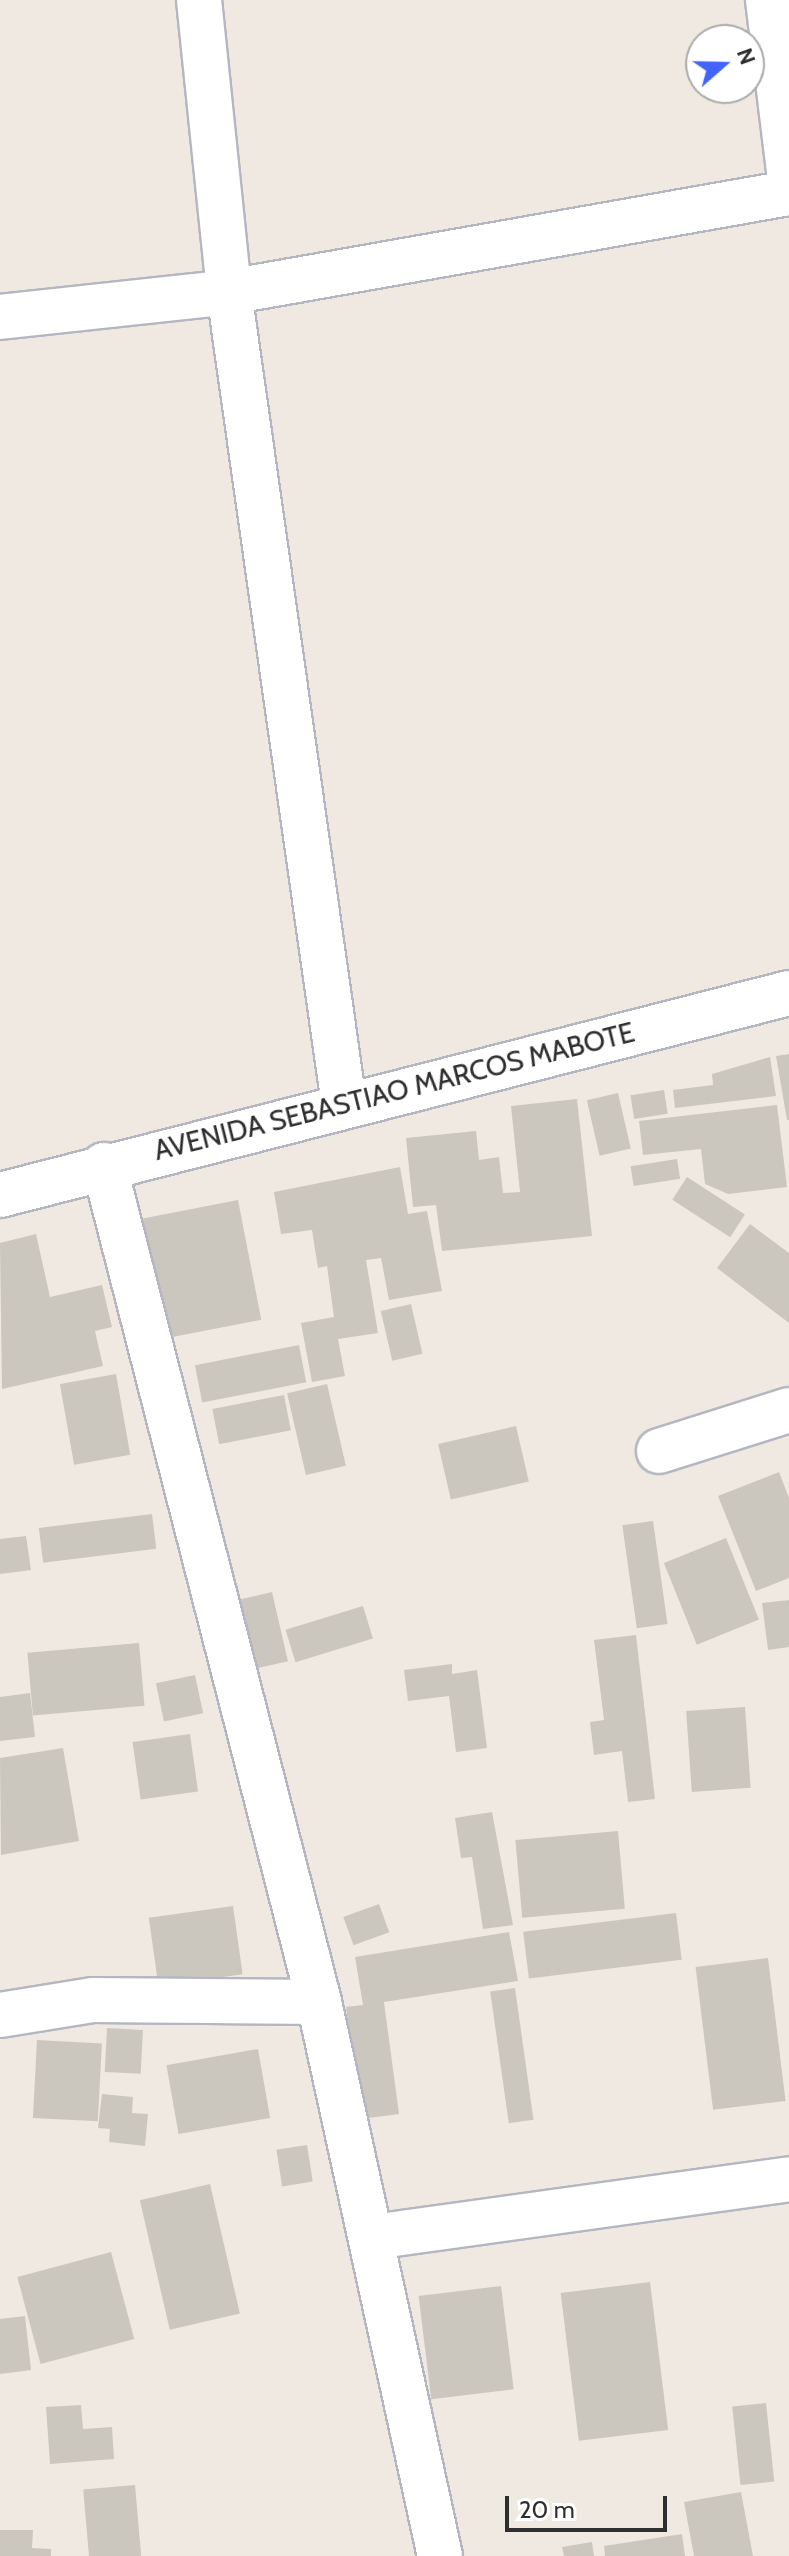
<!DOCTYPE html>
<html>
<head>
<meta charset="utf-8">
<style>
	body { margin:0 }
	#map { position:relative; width:789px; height:2556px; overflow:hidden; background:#efe9e1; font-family:Cabin,sans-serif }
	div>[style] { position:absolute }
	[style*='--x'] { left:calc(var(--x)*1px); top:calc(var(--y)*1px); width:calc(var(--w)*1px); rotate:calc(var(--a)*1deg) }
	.building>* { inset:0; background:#cbc7bf; transform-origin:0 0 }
	.roads { filter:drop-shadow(2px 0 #b4b7c1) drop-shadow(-2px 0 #b4b7c1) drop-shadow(0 2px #b4b7c1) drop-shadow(0 -2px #b4b7c1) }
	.street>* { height:44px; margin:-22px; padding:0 22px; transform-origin:22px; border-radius:22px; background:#fff }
	.secondary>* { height:44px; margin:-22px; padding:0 22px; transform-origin:22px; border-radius:22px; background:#fff }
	span { translate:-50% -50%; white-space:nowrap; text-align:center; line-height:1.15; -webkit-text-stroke:6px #fff; paint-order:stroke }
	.street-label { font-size:28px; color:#2e2e2e }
	.north { position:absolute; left:685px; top:24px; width:80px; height:80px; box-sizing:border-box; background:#fff; border:2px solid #ababab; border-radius:50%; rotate:70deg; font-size:22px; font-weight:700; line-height:32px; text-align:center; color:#2e2e2e }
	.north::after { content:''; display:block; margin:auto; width:28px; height:36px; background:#4264fb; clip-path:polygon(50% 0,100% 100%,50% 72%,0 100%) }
	.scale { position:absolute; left:505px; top:2496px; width:162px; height:36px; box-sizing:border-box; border:4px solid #2e2e2e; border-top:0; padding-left:10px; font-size:24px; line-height:28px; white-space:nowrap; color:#2e2e2e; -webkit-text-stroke:6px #fff; paint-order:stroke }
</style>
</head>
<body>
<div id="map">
	<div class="building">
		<div style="clip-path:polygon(789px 1054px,789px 1120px,787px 1120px,776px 1056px)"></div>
		<div style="clip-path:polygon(770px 1057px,776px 1096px,675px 1108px,673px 1090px,713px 1085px,712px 1074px)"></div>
		<div style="left:664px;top:1090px;width:24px;height:34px;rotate:81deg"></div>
		<div style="left:618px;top:1093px;width:57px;height:32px;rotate:77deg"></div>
		<div style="clip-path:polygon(577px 1099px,592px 1236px,442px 1251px,436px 1205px,413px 1207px,406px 1138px,476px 1131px,479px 1160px,499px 1157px,503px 1193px,520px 1192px,511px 1106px)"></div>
		<div style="clip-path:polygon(777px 1105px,787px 1187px,728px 1194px,705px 1184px,701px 1149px,643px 1155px,639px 1121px)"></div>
		<div style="left:677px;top:1159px;width:20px;height:47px;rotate:81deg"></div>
		<div style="clip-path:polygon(400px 1167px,408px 1214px,427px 1211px,442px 1291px,389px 1300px,381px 1258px,366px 1260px,378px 1333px,338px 1339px,345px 1376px,312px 1382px,301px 1323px,334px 1317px,327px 1266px,318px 1268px,312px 1230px,281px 1234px,274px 1192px)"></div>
		<div style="left:687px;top:1177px;width:69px;height:27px;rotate:33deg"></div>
		<div style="left:238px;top:1200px;width:122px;height:97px;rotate:79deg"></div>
		<div style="clip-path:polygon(750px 1224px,789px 1253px,789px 1323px,717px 1268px)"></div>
		<div style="clip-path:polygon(36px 1234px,50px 1297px,102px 1285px,112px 1327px,95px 1331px,103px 1366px,2px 1389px,0 1243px)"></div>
		<div style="left:411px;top:1304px;width:51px;height:31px;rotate:77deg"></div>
		<div style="left:299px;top:1345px;width:38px;height:106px;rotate:79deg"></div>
		<div style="left:116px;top:1374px;width:82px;height:57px;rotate:80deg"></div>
		<div style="left:327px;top:1384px;width:84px;height:41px;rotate:77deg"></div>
		<div style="left:284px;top:1395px;width:36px;height:73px;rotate:79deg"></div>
		<div style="left:516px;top:1426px;width:57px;height:80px;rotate:77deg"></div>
		<div style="clip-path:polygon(779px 1472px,789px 1498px,789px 1578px,756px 1591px,718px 1496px)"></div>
		<div style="left:152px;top:1514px;width:35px;height:114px;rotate:83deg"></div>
		<div style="left:653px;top:1521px;width:104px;height:31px;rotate:82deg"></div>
		<div style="clip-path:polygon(26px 1536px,31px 1570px,0 1574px,0 1539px)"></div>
		<div style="left:726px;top:1538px;width:88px;height:67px;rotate:68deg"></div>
		<div style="left:272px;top:1592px;width:71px;height:40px;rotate:77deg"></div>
		<div style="clip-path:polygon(789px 1600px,789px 1647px,768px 1650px,762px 1603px)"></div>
		<div style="left:363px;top:1606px;width:34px;height:81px;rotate:73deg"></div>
		<div style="clip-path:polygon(636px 1635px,655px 1799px,628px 1802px,622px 1751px,594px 1755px,590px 1722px,604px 1720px,594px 1640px)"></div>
		<div style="left:139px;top:1643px;width:63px;height:112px;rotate:85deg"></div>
		<div style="clip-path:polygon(452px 1664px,452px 1674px,477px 1670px,487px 1748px,456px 1752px,449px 1696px,408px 1701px,404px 1670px)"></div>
		<div style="left:195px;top:1675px;width:39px;height:40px;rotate:78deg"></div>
		<div style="clip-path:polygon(30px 1693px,35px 1737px,0 1741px,0 1697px)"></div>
		<div style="left:745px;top:1707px;width:81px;height:59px;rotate:86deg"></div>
		<div style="left:190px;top:1734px;width:58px;height:58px;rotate:82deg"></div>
		<div style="clip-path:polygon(63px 1748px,79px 1841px,1px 1855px,0 1758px)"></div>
		<div style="clip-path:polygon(492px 1812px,513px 1925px,483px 1929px,472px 1857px,461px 1858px,455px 1818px)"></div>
		<div style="left:618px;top:1831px;width:78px;height:103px;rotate:85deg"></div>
		<div style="left:379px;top:1904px;width:30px;height:38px;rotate:70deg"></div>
		<div style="left:233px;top:1906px;width:69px;height:85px;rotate:82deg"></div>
		<div style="left:676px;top:1913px;width:47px;height:154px;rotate:83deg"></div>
		<div style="clip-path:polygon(509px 1932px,518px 1981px,384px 2002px,399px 2114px,361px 2119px,346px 2007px,363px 2005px,355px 1957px)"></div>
		<div style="left:768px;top:1958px;width:144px;height:73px;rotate:83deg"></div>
		<div style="left:515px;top:1988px;width:133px;height:25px;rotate:82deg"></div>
		<div style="left:107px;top:2028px;width:36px;height:44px;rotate:3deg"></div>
		<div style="left:37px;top:2040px;width:65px;height:78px;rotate:3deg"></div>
		<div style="left:258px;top:2049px;width:70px;height:93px;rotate:80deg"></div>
		<div style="clip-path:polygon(102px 2094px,133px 2097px,132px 2113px,148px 2114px,145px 2146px,109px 2142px,110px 2129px,98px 2128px)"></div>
		<div style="left:307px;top:2145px;width:37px;height:31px;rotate:81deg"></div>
		<div style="left:210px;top:2184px;width:133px;height:72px;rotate:77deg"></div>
		<div style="left:111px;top:2252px;width:90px;height:97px;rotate:75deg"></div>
		<div style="left:650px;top:2282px;width:149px;height:90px;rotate:83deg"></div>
		<div style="left:501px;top:2286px;width:104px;height:83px;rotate:83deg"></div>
		<div style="clip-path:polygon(25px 2316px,31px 2370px,0 2374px,0 2319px)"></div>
		<div style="left:766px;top:2403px;width:79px;height:34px;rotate:84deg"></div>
		<div style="clip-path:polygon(81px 2405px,83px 2429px,112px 2427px,114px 2459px,50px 2464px,46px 2407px)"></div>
		<div style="left:135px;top:2485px;width:71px;height:52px;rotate:85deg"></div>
		<div style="clip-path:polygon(741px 2492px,753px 2556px,694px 2556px,684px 2502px)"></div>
		<div style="clip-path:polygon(0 2530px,33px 2530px,32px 2548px,51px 2549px,51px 2556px,0 2556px)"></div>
		<div style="clip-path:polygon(682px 2534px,685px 2556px,605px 2556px,604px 2546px)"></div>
		<div style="clip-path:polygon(592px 2542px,594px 2556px,564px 2556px,562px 2547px)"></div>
	</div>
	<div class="roads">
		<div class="street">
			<div style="--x:199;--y:0;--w:294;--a:84.1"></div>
			<div style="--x:229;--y:292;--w:820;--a:81.94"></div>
			<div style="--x:768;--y:0;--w:172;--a:83"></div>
			<div style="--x:0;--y:317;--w:230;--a:-6.2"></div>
			<div style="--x:229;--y:292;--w:569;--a:-10.03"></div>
			<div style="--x:104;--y:1165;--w:864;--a:75.59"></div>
			<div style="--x:319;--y:2002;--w:567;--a:77.68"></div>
			<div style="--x:659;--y:1451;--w:136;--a:-17.5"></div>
			<div style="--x:0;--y:2015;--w:94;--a:-9.2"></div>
			<div style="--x:93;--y:2000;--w:226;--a:0.5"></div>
			<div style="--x:373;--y:2237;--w:420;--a:-7.9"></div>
		</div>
		<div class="secondary">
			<div style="--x:0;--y:1195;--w:814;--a:-14.36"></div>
		</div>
	</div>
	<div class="street-label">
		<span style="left:394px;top:1091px;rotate:-14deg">AVENIDA SEBASTIAO MARCOS MABOTE</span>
	</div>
	<div class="north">N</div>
	<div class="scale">20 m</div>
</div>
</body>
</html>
